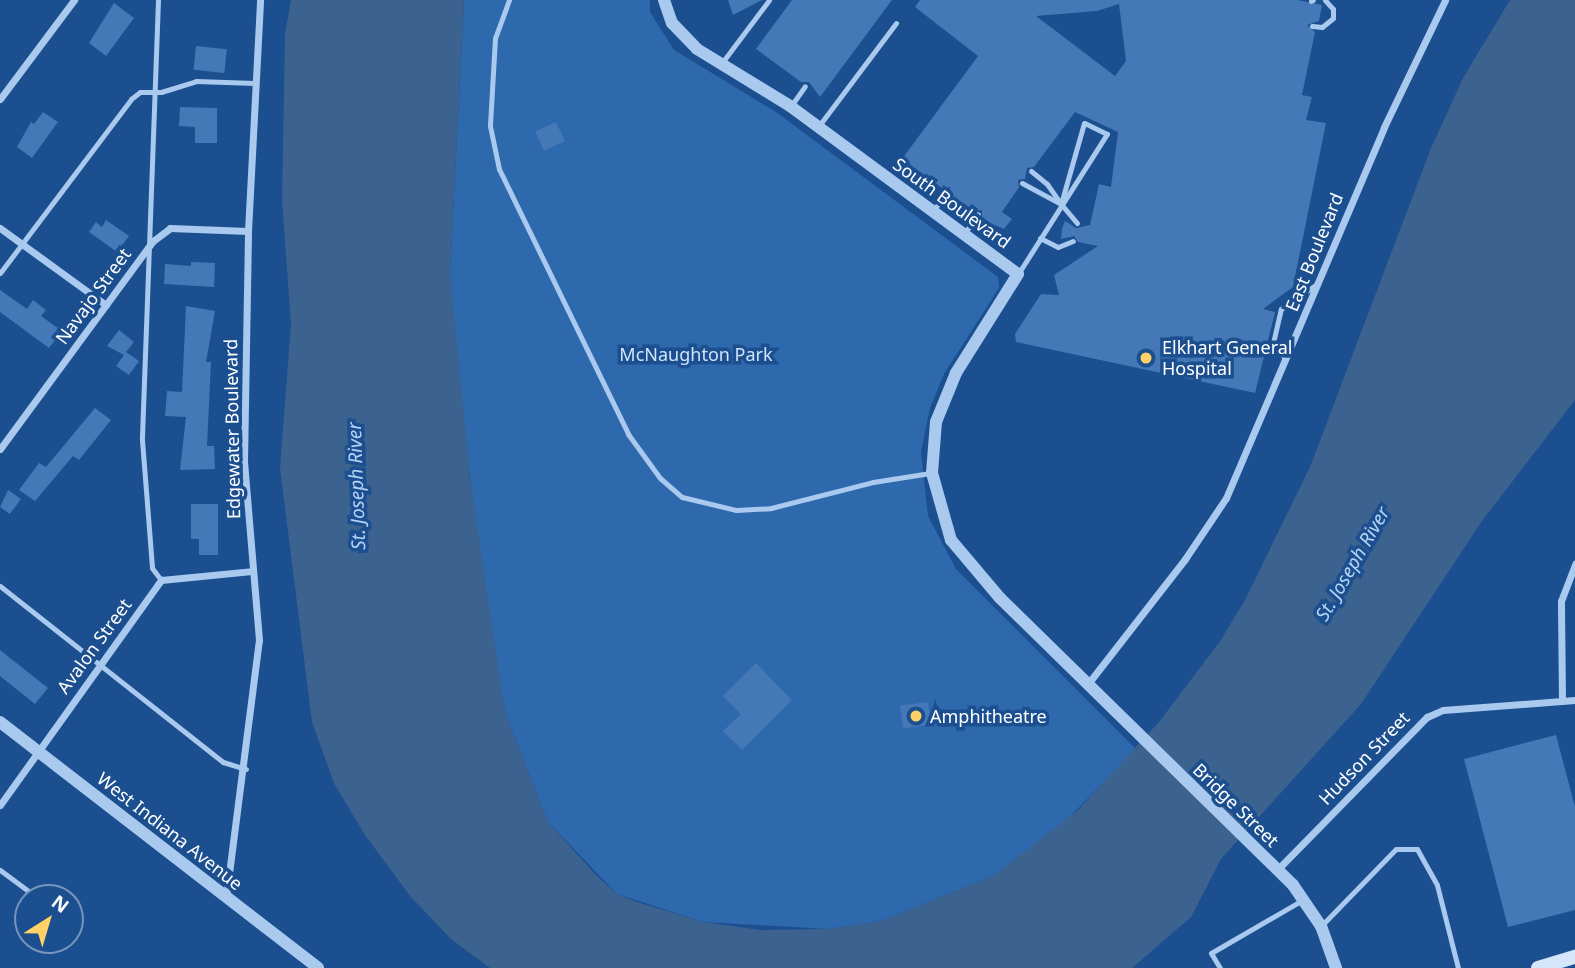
<!DOCTYPE html>
<html>
<head>
<meta charset="utf-8">
<style>
	body { margin:0 }
	#map { position:relative; width:1575px; height:968px; overflow:hidden; background:#1b4f8f; font-family:"Noto Sans",sans-serif }
	div>[style] { position:absolute }
	[style*='--x'] { left:calc(var(--x)*1px); top:calc(var(--y)*1px); width:calc(var(--w)*1px); rotate:calc(var(--a)*1deg) }
	.green>* { inset:0; background:#2e69ad }
	.water>* { inset:0; background:#3c6290 }
	.building>* { inset:0; background:#4478b7; transform-origin:0 0 }
	.service>* { height:5px; margin:-2.5px; padding:0 2.5px; transform-origin:2.5px; border-radius:2.5px; background:#a9c9ee }
	.minor>* { height:7px; margin:-3.5px; padding:0 3.5px; transform-origin:3.5px; border-radius:3.5px; background:#a9c9ee }
	.tertiary>* { height:12px; margin:-6px; padding:0 6px; transform-origin:6px; border-radius:6px; background:#a9c9ee }
	.secondary>* { height:14px; margin:-7px; padding:0 7px; transform-origin:7px; border-radius:7px; background:#d6e6fa }
	.dots>* { width:19px; height:19px; translate:-50% -50%; box-sizing:border-box; border:4px solid #1b4f8f; border-radius:50% }
	span { translate:-50% -50%; white-space:nowrap; text-align:center; line-height:1.15; -webkit-text-stroke:7px #1b4f8f; paint-order:stroke }
	.street-label { font-size:18px; color:#fff }
	.poi-label { font-size:18px; color:#fff }
	.left { translate:0 -50%; text-align:left }
	.park-label { font-size:18px; color:#cfe3fa }
	.water-label { font-size:19px; color:#b5d3f5; font-style:italic }
	.north { position:absolute; left:14px; top:884px; width:70px; height:70px; box-sizing:border-box; background:#1b4f8f; border:2px solid #7695bc; border-radius:50%; rotate:37deg; font-size:19px; font-weight:700; line-height:28px; text-align:center; color:#fff }
	.north::after { content:''; display:block; margin:auto; width:24px; height:32px; background:#ffd166; clip-path:polygon(50% 0,100% 100%,50% 72%,0 100%) }
</style>
</head>
<body>
<div id="map">
	<div class="green">
		<div style="clip-path:polygon(464px 0,650px 0,650px 12px,674px 50px,776px 112px,998px 277px,999px 288px,944px 374px,930px 408px,921px 452px,928px 516px,956px 569px,1136px 749px,1060px 827px,993px 876px,881px 921px,828px 929px,703px 922px,617px 894px,548px 822px,505px 713px,485px 598px,455px 353px,450px 273px)"></div>
	</div>
	<div class="water">
		<div style="clip-path:polygon(291px 0,464px 0,450px 273px,470px 477px,505px 713px,548px 822px,595px 874px,617px 894px,634px 901px,703px 922px,761px 930px,828px 929px,881px 921px,993px 876px,1077px 811px,1159px 722px,1221px 640px,1245px 600px,1310px 467px,1431px 148px,1463px 78px,1510px 0,1575px 0,1575px 400px,1482px 521px,1361px 704px,1221px 859px,1191px 917px,1132px 968px,490px 968px,451px 939px,410px 896px,365px 835px,334px 783px,312px 722px,280px 468px,291px 324px,282px 200px,285px 34px)"></div>
	</div>
	<div class="building">
		<div style="clip-path:polygon(728px 0,762px 0,733px 15px)"></div>
		<div style="clip-path:polygon(792px 0,892px 0,820px 97px,809px 82px,801px 82px,756px 49px)"></div>
		<div style="clip-path:polygon(evenodd,920px 0,1297px 0,1322px 5px,1319px 21px,1307px 25px,1315px 32px,1302px 95px,1312px 97px,1306px 120px,1326px 123px,1293px 287px,1263px 309px,1275px 312px,1255px 393px,1016px 342px,1015px 334px,1041px 294px,1059px 295px,1054px 275px,1098px 246px,1078px 242px,1074px 236px,1061px 239px,1062px 229px,1065px 221px,1076px 228px,1090px 225px,1099px 184px,1111px 187px,1118px 132px,1075px 112px,1034px 167px,1027px 168px,1025px 179px,1018px 180px,1019px 187px,1002px 212px,1012px 219px,1004px 229px,992px 224px,982px 217px,982px 210px,974px 211px,951px 195px,950px 187px,943px 189px,902px 159px,978px 56px,915px 7px,920px 0,1119px 4px,1126px 61px,1115px 76px,1036px 16px,1097px 11px,1119px 4px)"></div>
		<div style="clip-path:polygon(114px 3px,134px 18px,106px 56px,89px 43px)"></div>
		<div style="left:196px;top:46px;width:31px;height:24px;rotate:6deg"></div>
		<div style="clip-path:polygon(180px 107px,217px 108px,217px 143px,195px 143px,195px 127px,179px 126px)"></div>
		<div style="clip-path:polygon(43px 112px,58px 122px,32px 158px,17px 147px,31px 122px,34px 124px)"></div>
		<div style="left:556px;top:122px;width:21px;height:23px;rotate:65deg"></div>
		<div style="clip-path:polygon(106px 220px,129px 236px,117px 252px,89px 232px,96px 222px,102px 227px)"></div>
		<div style="clip-path:polygon(191px 262px,215px 263px,214px 287px,164px 284px,165px 264px,191px 266px)"></div>
		<div style="clip-path:polygon(0 290px,27px 309px,33px 300px,46px 310px,41px 316px,62px 331px,49px 348px,0 312px)"></div>
		<div style="clip-path:polygon(186px 306px,215px 311px,206px 362px,211px 362px,207px 446px,214px 446px,215px 469px,180px 470px,186px 417px,165px 416px,167px 391px,182px 392px)"></div>
		<div style="clip-path:polygon(119px 330px,134px 342px,126px 352px,139px 361px,129px 375px,116px 366px,124px 355px,107px 346px)"></div>
		<div style="clip-path:polygon(95px 408px,111px 420px,79px 460px,73px 456px,35px 501px,19px 490px,39px 463px,46px 467px)"></div>
		<div style="clip-path:polygon(8px 490px,21px 499px,10px 514px,0 507px)"></div>
		<div style="clip-path:polygon(191px 504px,218px 504px,218px 555px,199px 555px,199px 539px,191px 539px)"></div>
		<div style="clip-path:polygon(0 650px,48px 688px,35px 704px,0 676px)"></div>
		<div style="clip-path:polygon(756px 663px,792px 700px,742px 750px,723px 731px,741px 714px,723px 696px)"></div>
		<div style="left:928px;top:702px;width:23px;height:28px;rotate:83deg"></div>
		<div style="clip-path:polygon(1556px 735px,1575px 807px,1575px 910px,1508px 927px,1464px 759px)"></div>
	</div>
	<div class="service">
		<div style="--x:158;--y:0;--w:440;--a:92.1"></div>
		<div style="--x:142;--y:440;--w:128;--a:85.5"></div>
		<div style="--x:152;--y:568;--w:15;--a:53"></div>
		<div style="--x:509;--y:0;--w:40;--a:110.2"></div>
		<div style="--x:495;--y:38;--w:88;--a:93.3"></div>
		<div style="--x:490;--y:126;--w:44;--a:78.2"></div>
		<div style="--x:499;--y:169;--w:295;--a:64"></div>
		<div style="--x:628;--y:434;--w:54;--a:54"></div>
		<div style="--x:660;--y:478;--w:29;--a:41"></div>
		<div style="--x:682;--y:497;--w:56;--a:13.5"></div>
		<div style="--x:736;--y:510;--w:35;--a:-3"></div>
		<div style="--x:771;--y:508;--w:105;--a:-14.3"></div>
		<div style="--x:873;--y:482;--w:58;--a:-9"></div>
		<div style="--x:1311;--y:1;--w:2;--a:-27"></div>
		<div style="--x:1312;--y:26;--w:10;--a:6"></div>
		<div style="--x:1322;--y:27;--w:14;--a:-39"></div>
		<div style="--x:1333;--y:18;--w:9;--a:-90"></div>
		<div style="--x:1333;--y:9;--w:12;--a:-132"></div>
		<div style="--x:721;--y:64;--w:80;--a:-53.1"></div>
		<div style="--x:791;--y:106;--w:24;--a:-55"></div>
		<div style="--x:818;--y:127;--w:130;--a:-53.1"></div>
		<div style="--x:1031;--y:171;--w:21;--a:39"></div>
		<div style="--x:1047;--y:184;--w:24;--a:55"></div>
		<div style="--x:1022;--y:183;--w:44;--a:28.3"></div>
		<div style="--x:1061;--y:204;--w:25;--a:50"></div>
		<div style="--x:933;--y:211;--w:24;--a:-54"></div>
		<div style="--x:964;--y:234;--w:24;--a:-55"></div>
		<div style="--x:1040;--y:238;--w:20;--a:27"></div>
		<div style="--x:1058;--y:247;--w:16;--a:-22"></div>
		<div style="--x:0;--y:273;--w:218;--a:-53"></div>
		<div style="--x:131;--y:99;--w:11;--a:-38"></div>
		<div style="--x:140;--y:92;--w:21;--a:0"></div>
		<div style="--x:161;--y:92;--w:37;--a:-17"></div>
		<div style="--x:196;--y:81;--w:59;--a:1.9"></div>
		<div style="--x:1018;--y:274;--w:166;--a:-57.6"></div>
		<div style="--x:1107;--y:134;--w:25;--a:-154"></div>
		<div style="--x:1084;--y:123;--w:84;--a:105.9"></div>
		<div style="--x:1286;--y:360;--w:21;--a:-127"></div>
		<div style="--x:1273;--y:343;--w:35;--a:-77"></div>
		<div style="--x:1281;--y:309;--w:44;--a:-34.8"></div>
		<div style="--x:0;--y:586;--w:284;--a:38.3"></div>
		<div style="--x:223;--y:762;--w:24;--a:17"></div>
		<div style="--x:0;--y:870;--w:47;--a:36.4"></div>
		<div style="--x:1321;--y:926;--w:107;--a:-45.8"></div>
		<div style="--x:1396;--y:849;--w:21;--a:0"></div>
		<div style="--x:1417;--y:849;--w:41;--a:60.9"></div>
		<div style="--x:1437;--y:885;--w:86;--a:75.8"></div>
		<div style="--x:1220;--y:968;--w:17;--a:-121"></div>
		<div style="--x:1211;--y:953;--w:108;--a:-30.1"></div>
	</div>
	<div class="minor">
		<div style="--x:0;--y:99;--w:124;--a:-53.2"></div>
		<div style="--x:0;--y:228;--w:131;--a:36"></div>
		<div style="--x:0;--y:449;--w:258;--a:-53.7"></div>
		<div style="--x:153;--y:241;--w:21;--a:-37"></div>
		<div style="--x:170;--y:228;--w:78;--a:2.2"></div>
		<div style="--x:1087;--y:685;--w:160;--a:-52.1"></div>
		<div style="--x:1185;--y:559;--w:73;--a:-56.1"></div>
		<div style="--x:1226;--y:498;--w:403;--a:-66.9"></div>
		<div style="--x:1384;--y:127;--w:141;--a:-64.3"></div>
		<div style="--x:1562;--y:701;--w:100;--a:-90.6"></div>
		<div style="--x:1561;--y:601;--w:40;--a:-69"></div>
		<div style="--x:0;--y:805;--w:277;--a:-54.4"></div>
		<div style="--x:161;--y:580;--w:91;--a:-5.6"></div>
		<div style="--x:1278;--y:869;--w:213;--a:-45.6"></div>
		<div style="--x:1427;--y:717;--w:17;--a:-24"></div>
		<div style="--x:1443;--y:710;--w:132;--a:-4.3"></div>
		<div style="--x:226;--y:897;--w:259;--a:-82.7"></div>
		<div style="--x:259;--y:640;--w:178;--a:-94.8"></div>
		<div style="--x:244;--y:463;--w:232;--a:-89"></div>
		<div style="--x:248;--y:231;--w:231;--a:-87"></div>
	</div>
	<div class="tertiary">
		<div style="--x:664;--y:0;--w:24;--a:71"></div>
		<div style="--x:672;--y:23;--w:36;--a:46"></div>
		<div style="--x:697;--y:49;--w:109;--a:31.5"></div>
		<div style="--x:790;--y:106;--w:283;--a:36.4"></div>
		<div style="--x:1018;--y:274;--w:117;--a:122.1"></div>
		<div style="--x:956;--y:373;--w:53;--a:112.2"></div>
		<div style="--x:936;--y:422;--w:51;--a:94.5"></div>
		<div style="--x:932;--y:473;--w:70;--a:74.2"></div>
		<div style="--x:951;--y:540;--w:76;--a:49.8"></div>
		<div style="--x:1000;--y:598;--w:410;--a:44.4"></div>
		<div style="--x:1293;--y:885;--w:50;--a:55.7"></div>
		<div style="--x:1321;--y:926;--w:45;--a:70.3"></div>
		<div style="--x:0;--y:722;--w:402;--a:37.7"></div>
	</div>
	<div class="secondary">
		<div style="--x:1538;--y:968;--w:39;--a:-17"></div>
	</div>
	<div class="dots">
		<div style="left:1146px;top:358px;background:#ffd166"></div>
		<div style="left:916px;top:716px;background:#ffd166"></div>
	</div>
	<div class="street-label">
		<span style="left:952px;top:203px;rotate:36deg">South Boulevard</span>
		<span style="left:1314px;top:252px;rotate:-68deg">East Boulevard</span>
		<span style="left:93px;top:296px;rotate:-54deg">Navajo Street</span>
		<span style="left:232px;top:429px;rotate:-91deg">Edgewater Boulevard</span>
		<span style="left:94px;top:646px;rotate:-54deg">Avalon Street</span>
		<span style="left:1364px;top:758px;rotate:-46deg">Hudson Street</span>
		<span style="left:1236px;top:805px;rotate:44deg">Bridge Street</span>
		<span style="left:170px;top:831px;rotate:38deg">West Indiana Avenue</span>
	</div>
	<div class="poi-label">
		<span class="left" style="left:1162px;top:358px">Elkhart General<br>Hospital</span>
		<span class="left" style="left:930px;top:716px">Amphitheatre</span>
	</div>
	<div class="park-label">
		<span style="left:696px;top:354px">McNaughton Park</span>
	</div>
	<div class="water-label">
		<span style="left:357px;top:486px;rotate:-92deg">St. Joseph River</span>
		<span style="left:1353px;top:564px;rotate:-60deg">St. Joseph River</span>
	</div>
	<div class="north">N</div>
</div>
</body>
</html>
